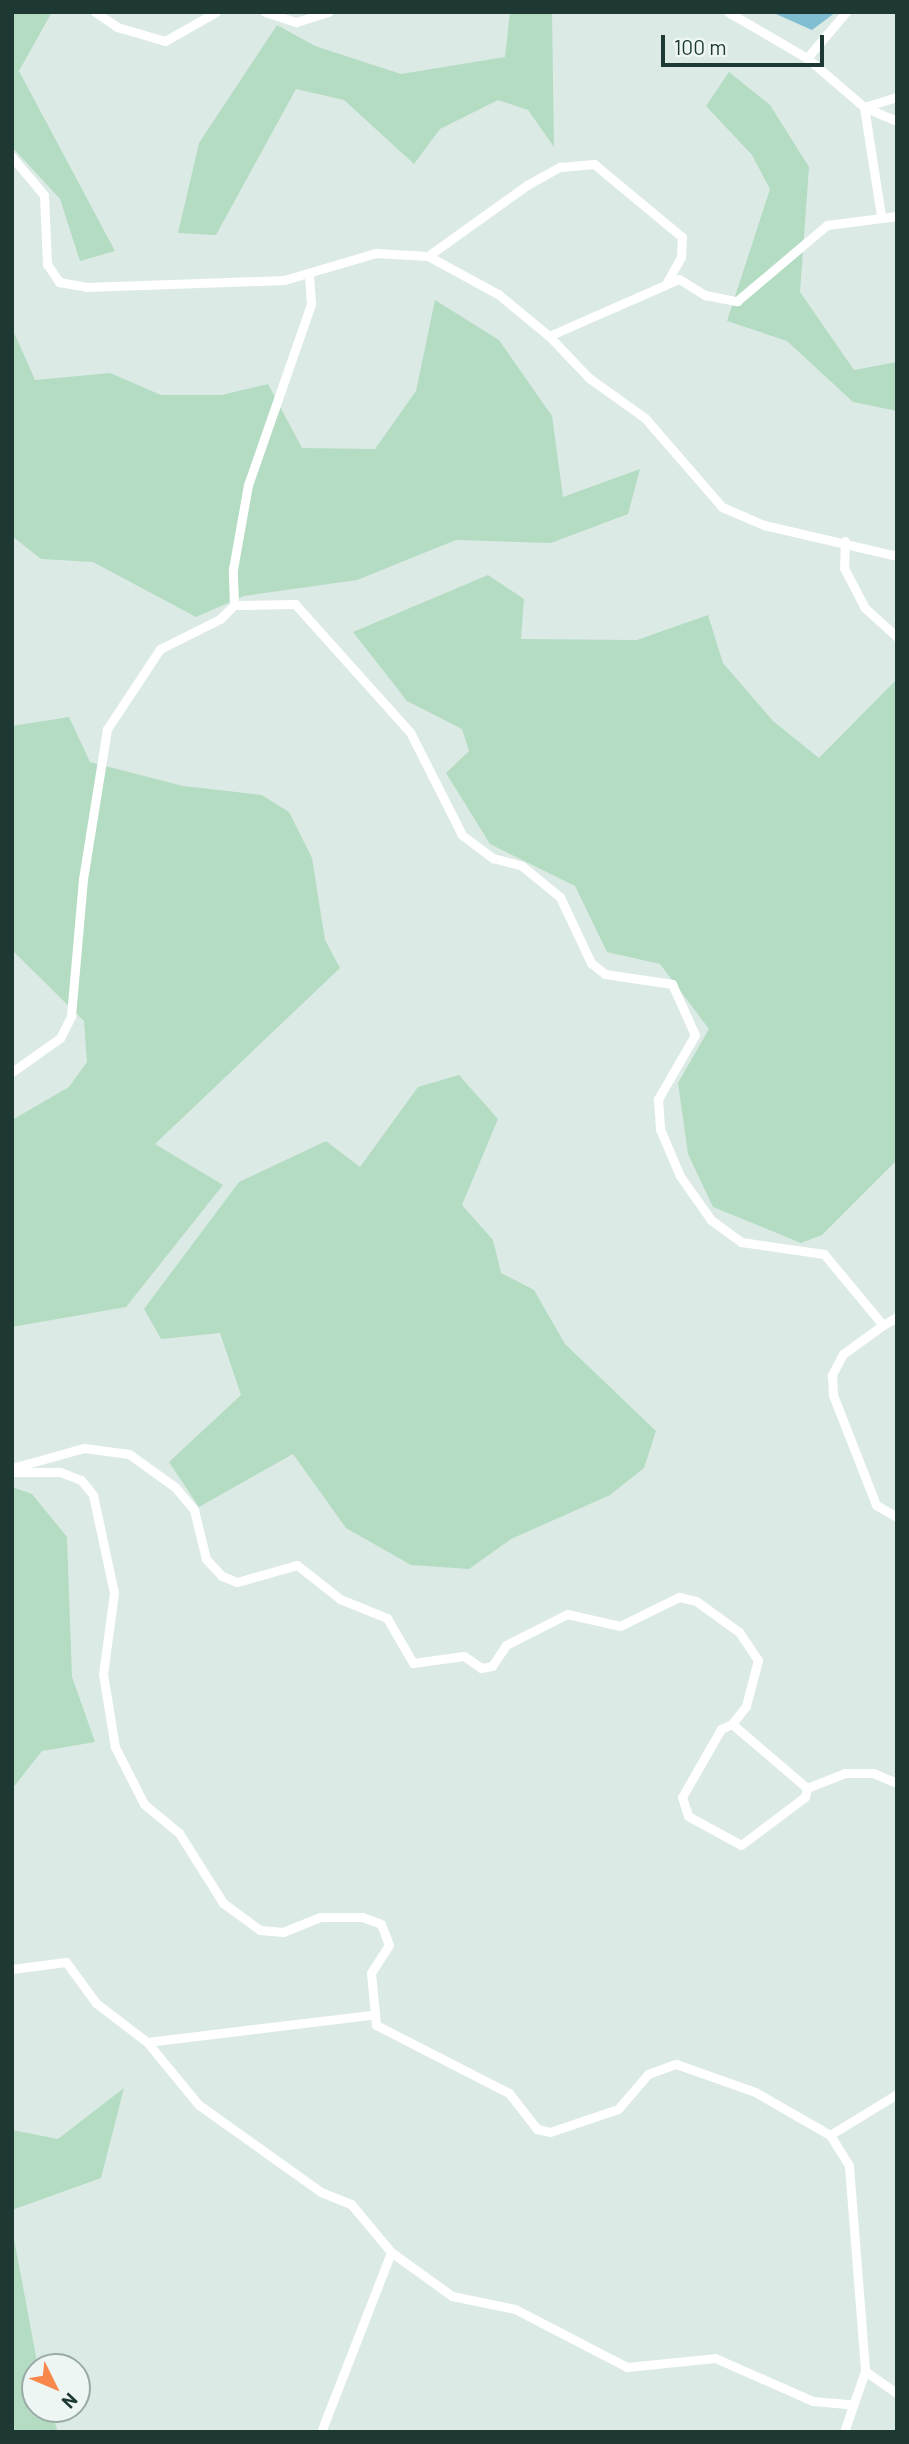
<!DOCTYPE html>
<html>
<head>
<meta charset="utf-8">
<style>
	body { margin:0 }
	#map { position:relative; width:909px; height:2444px; overflow:hidden; background:#dceae5; font-family:Barlow,sans-serif }
	div>[style] { position:absolute }
	[style*='--x'] { left:calc(var(--x)*1px); top:calc(var(--y)*1px); width:calc(var(--w)*1px); rotate:calc(var(--a)*1deg) }
	.green>* { inset:0; background:#b4dcc3 }
	.water>* { inset:0; background:#81bed2 }
	.minor>* { height:9px; margin:-4.5px; padding:0 4.5px; transform-origin:4.5px; border-radius:4.5px; background:#fff }
	span { translate:-50% -50%; white-space:nowrap; text-align:center; line-height:1.15; -webkit-text-stroke:5px #edf6f2; paint-order:stroke }
	.frame { position:absolute; inset:0; border:14px solid #1e3934; pointer-events:none }
	.north { position:absolute; left:21px; top:2353px; width:70px; height:70px; box-sizing:border-box; background:#edf6f2; border:2px solid #9aaaa6; border-radius:50%; rotate:133deg; font-size:19px; font-weight:700; line-height:28px; text-align:center; color:#1e3934 }
	.north::after { content:''; display:block; margin:auto; width:24px; height:32px; background:#f8874c; clip-path:polygon(50% 0,100% 100%,50% 72%,0 100%) }
	.scale { position:absolute; left:661px; top:35px; width:163px; height:32px; box-sizing:border-box; border:4px solid #1e3934; border-top:0; padding-left:9px; font-size:21px; line-height:24px; white-space:nowrap; color:#1e3934; -webkit-text-stroke:5px #edf6f2; paint-order:stroke }
</style>
</head>
<body>
<div id="map">
	<div class="green">
		<div style="clip-path:polygon(12px 12px,52px 12px,19px 71px,115px 251px,80px 261px,60px 199px,12px 147px)"></div>
		<div style="clip-path:polygon(510px 12px,552px 12px,554px 147px,528px 110px,498px 100px,440px 129px,414px 164px,344px 100px,296px 89px,216px 235px,178px 233px,199px 143px,277px 25px,315px 46px,401px 74px,505px 57px)"></div>
		<div style="clip-path:polygon(729px 72px,770px 105px,809px 167px,800px 292px,854px 370px,897px 362px,897px 411px,853px 402px,787px 341px,727px 321px,770px 189px,752px 155px,706px 106px)"></div>
		<div style="clip-path:polygon(435px 300px,499px 340px,552px 416px,563px 497px,640px 469px,628px 514px,551px 543px,456px 540px,357px 580px,244px 596px,196px 617px,93px 562px,41px 559px,12px 536px,12px 328px,35px 380px,110px 373px,161px 395px,222px 395px,268px 384px,302px 448px,375px 449px,416px 391px)"></div>
		<div style="clip-path:polygon(488px 575px,524px 599px,521px 639px,637px 640px,708px 615px,723px 663px,773px 721px,819px 758px,897px 679px,897px 1160px,822px 1235px,801px 1243px,713px 1207px,688px 1154px,678px 1083px,709px 1029px,660px 964px,607px 952px,575px 886px,490px 844px,446px 773px,469px 751px,462px 729px,407px 701px,353px 632px)"></div>
		<div style="clip-path:polygon(69px 717px,90px 762px,183px 786px,262px 795px,289px 812px,312px 858px,325px 940px,340px 968px,155px 1144px,223px 1185px,126px 1307px,12px 1327px,12px 1120px,69px 1087px,87px 1062px,84px 1021px,12px 950px,12px 726px)"></div>
		<div style="clip-path:polygon(459px 1075px,498px 1119px,462px 1205px,493px 1240px,501px 1273px,534px 1290px,565px 1344px,656px 1431px,644px 1468px,610px 1495px,511px 1539px,469px 1569px,411px 1565px,346px 1528px,293px 1454px,199px 1507px,169px 1462px,241px 1395px,220px 1333px,161px 1339px,144px 1309px,239px 1182px,326px 1141px,360px 1167px,418px 1087px)"></div>
		<div style="clip-path:polygon(12px 1487px,32px 1494px,67px 1537px,72px 1677px,95px 1742px,42px 1751px,12px 1789px)"></div>
		<div style="clip-path:polygon(124px 2088px,101px 2178px,12px 2210px,12px 2130px,58px 2139px)"></div>
		<div style="clip-path:polygon(12px 2228px,38px 2367px,35px 2409px,50px 2409px,58px 2432px,12px 2432px)"></div>
	</div>
	<div class="water">
		<div style="clip-path:polygon(836px 12px,812px 30px,776px 14px,777px 12px)"></div>
	</div>
	<div class="minor">
		<div style="--x:95;--y:12;--w:27;--a:34"></div>
		<div style="--x:117;--y:27;--w:50;--a:16.3"></div>
		<div style="--x:165;--y:41;--w:59;--a:-29.6"></div>
		<div style="--x:265;--y:12;--w:33;--a:18"></div>
		<div style="--x:296;--y:22;--w:34;--a:-17"></div>
		<div style="--x:728;--y:12;--w:91;--a:30.2"></div>
		<div style="--x:807;--y:58;--w:75;--a:40.7"></div>
		<div style="--x:864;--y:107;--w:36;--a:23"></div>
		<div style="--x:807;--y:58;--w:60;--a:-49.7"></div>
		<div style="--x:864;--y:107;--w:109;--a:81.1"></div>
		<div style="--x:864;--y:107;--w:34;--a:-17"></div>
		<div style="--x:12;--y:157;--w:50;--a:49.9"></div>
		<div style="--x:44;--y:195;--w:69;--a:87.5"></div>
		<div style="--x:47;--y:264;--w:22;--a:56"></div>
		<div style="--x:59;--y:282;--w:27;--a:10"></div>
		<div style="--x:86;--y:287;--w:198;--a:-2"></div>
		<div style="--x:284;--y:280;--w:96;--a:-16.4"></div>
		<div style="--x:376;--y:253;--w:52;--a:3.3"></div>
		<div style="--x:428;--y:256;--w:80;--a:28.5"></div>
		<div style="--x:498;--y:294;--w:66;--a:39.5"></div>
		<div style="--x:549;--y:336;--w:58;--a:46.4"></div>
		<div style="--x:589;--y:378;--w:69;--a:35.5"></div>
		<div style="--x:645;--y:418;--w:118;--a:49.1"></div>
		<div style="--x:722;--y:507;--w:46;--a:23.2"></div>
		<div style="--x:764;--y:525;--w:137;--a:13.1"></div>
		<div style="--x:428;--y:256;--w:122;--a:-35.6"></div>
		<div style="--x:527;--y:185;--w:38;--a:-29"></div>
		<div style="--x:560;--y:167;--w:34;--a:-5"></div>
		<div style="--x:594;--y:164;--w:114;--a:39.7"></div>
		<div style="--x:682;--y:237;--w:20;--a:93"></div>
		<div style="--x:681;--y:257;--w:29;--a:119"></div>
		<div style="--x:549;--y:336;--w:142;--a:-23.7"></div>
		<div style="--x:679;--y:279;--w:31;--a:32"></div>
		<div style="--x:705;--y:295;--w:33;--a:11"></div>
		<div style="--x:737;--y:301;--w:118;--a:-40.2"></div>
		<div style="--x:827;--y:225;--w:71;--a:-7.3"></div>
		<div style="--x:845;--y:541;--w:27;--a:92"></div>
		<div style="--x:844;--y:568;--w:45;--a:62.3"></div>
		<div style="--x:865;--y:608;--w:43;--a:42.2"></div>
		<div style="--x:234;--y:605;--w:61;--a:-0.9"></div>
		<div style="--x:295;--y:604;--w:172;--a:48.1"></div>
		<div style="--x:410;--y:732;--w:115;--a:63.2"></div>
		<div style="--x:462;--y:835;--w:39;--a:37"></div>
		<div style="--x:493;--y:858;--w:30;--a:15"></div>
		<div style="--x:522;--y:866;--w:49;--a:39.2"></div>
		<div style="--x:560;--y:897;--w:73;--a:64.8"></div>
		<div style="--x:591;--y:963;--w:18;--a:38"></div>
		<div style="--x:605;--y:974;--w:68;--a:8.5"></div>
		<div style="--x:672;--y:984;--w:56;--a:65.7"></div>
		<div style="--x:695;--y:1035;--w:74;--a:120"></div>
		<div style="--x:658;--y:1099;--w:30;--a:86"></div>
		<div style="--x:660;--y:1129;--w:51;--a:66.9"></div>
		<div style="--x:680;--y:1176;--w:54;--a:54.8"></div>
		<div style="--x:711;--y:1220;--w:37;--a:36"></div>
		<div style="--x:741;--y:1242;--w:84;--a:8.2"></div>
		<div style="--x:824;--y:1254;--w:92;--a:50.3"></div>
		<div style="--x:883;--y:1325;--w:49;--a:144.1"></div>
		<div style="--x:843;--y:1354;--w:24;--a:118"></div>
		<div style="--x:832;--y:1375;--w:20;--a:87"></div>
		<div style="--x:833;--y:1395;--w:118;--a:68.6"></div>
		<div style="--x:876;--y:1505;--w:24;--a:30"></div>
		<div style="--x:12;--y:1072;--w:59;--a:-35.3"></div>
		<div style="--x:60;--y:1038;--w:25;--a:-63"></div>
		<div style="--x:71;--y:1016;--w:138;--a:-85"></div>
		<div style="--x:83;--y:879;--w:152;--a:-80.9"></div>
		<div style="--x:107;--y:729;--w:96;--a:-56.5"></div>
		<div style="--x:160;--y:649;--w:67;--a:-26.6"></div>
		<div style="--x:220;--y:619;--w:20;--a:-45"></div>
		<div style="--x:234;--y:605;--w:36;--a:-92"></div>
		<div style="--x:233;--y:569;--w:85;--a:-79.9"></div>
		<div style="--x:248;--y:485;--w:192;--a:-70.8"></div>
		<div style="--x:311;--y:304;--w:30;--a:-94"></div>
		<div style="--x:883;--y:1325;--w:16;--a:-30"></div>
		<div style="--x:12;--y:1468;--w:75;--a:-15.5"></div>
		<div style="--x:84;--y:1448;--w:45;--a:7.6"></div>
		<div style="--x:129;--y:1454;--w:57;--a:35.7"></div>
		<div style="--x:175;--y:1487;--w:30;--a:50"></div>
		<div style="--x:194;--y:1510;--w:50;--a:76.2"></div>
		<div style="--x:206;--y:1559;--w:23;--a:47"></div>
		<div style="--x:222;--y:1576;--w:16;--a:22"></div>
		<div style="--x:237;--y:1582;--w:62;--a:-15.8"></div>
		<div style="--x:297;--y:1565;--w:55;--a:38.3"></div>
		<div style="--x:340;--y:1599;--w:51;--a:22"></div>
		<div style="--x:387;--y:1618;--w:52;--a:60"></div>
		<div style="--x:413;--y:1663;--w:51;--a:-7.8"></div>
		<div style="--x:464;--y:1656;--w:21;--a:35"></div>
		<div style="--x:481;--y:1668;--w:11;--a:-10"></div>
		<div style="--x:492;--y:1666;--w:25;--a:-56"></div>
		<div style="--x:506;--y:1645;--w:68;--a:-26.9"></div>
		<div style="--x:567;--y:1614;--w:54;--a:12.8"></div>
		<div style="--x:620;--y:1626;--w:66;--a:-26.2"></div>
		<div style="--x:679;--y:1597;--w:17;--a:13"></div>
		<div style="--x:696;--y:1601;--w:53;--a:35.8"></div>
		<div style="--x:739;--y:1632;--w:34;--a:56"></div>
		<div style="--x:758;--y:1660;--w:48;--a:104.6"></div>
		<div style="--x:746;--y:1706;--w:23;--a:128"></div>
		<div style="--x:732;--y:1724;--w:99;--a:40.5"></div>
		<div style="--x:807;--y:1788;--w:41;--a:-21.5"></div>
		<div style="--x:845;--y:1773;--w:28;--a:0"></div>
		<div style="--x:873;--y:1773;--w:26;--a:23"></div>
		<div style="--x:12;--y:1472;--w:48;--a:0"></div>
		<div style="--x:60;--y:1472;--w:22;--a:21"></div>
		<div style="--x:81;--y:1480;--w:19;--a:51"></div>
		<div style="--x:93;--y:1495;--w:100;--a:77.9"></div>
		<div style="--x:114;--y:1593;--w:82;--a:97.7"></div>
		<div style="--x:103;--y:1674;--w:74;--a:80.7"></div>
		<div style="--x:115;--y:1747;--w:64;--a:63"></div>
		<div style="--x:144;--y:1804;--w:45;--a:39.6"></div>
		<div style="--x:179;--y:1833;--w:83;--a:57.8"></div>
		<div style="--x:223;--y:1903;--w:46;--a:36.1"></div>
		<div style="--x:260;--y:1930;--w:23;--a:5"></div>
		<div style="--x:283;--y:1932;--w:40;--a:-22"></div>
		<div style="--x:320;--y:1917;--w:42;--a:0"></div>
		<div style="--x:362;--y:1917;--w:20;--a:20"></div>
		<div style="--x:381;--y:1924;--w:22;--a:69"></div>
		<div style="--x:389;--y:1945;--w:33;--a:123"></div>
		<div style="--x:371;--y:1973;--w:52;--a:84.5"></div>
		<div style="--x:376;--y:2025;--w:149;--a:27.1"></div>
		<div style="--x:509;--y:2093;--w:46;--a:52.1"></div>
		<div style="--x:537;--y:2129;--w:13;--a:13"></div>
		<div style="--x:550;--y:2132;--w:72;--a:-18.7"></div>
		<div style="--x:618;--y:2109;--w:46;--a:-49.4"></div>
		<div style="--x:648;--y:2074;--w:30;--a:-20"></div>
		<div style="--x:676;--y:2064;--w:84;--a:19.5"></div>
		<div style="--x:755;--y:2092;--w:86;--a:29.8"></div>
		<div style="--x:830;--y:2135;--w:36;--a:58"></div>
		<div style="--x:849;--y:2166;--w:206;--a:85.5"></div>
		<div style="--x:732;--y:1724;--w:12;--a:156"></div>
		<div style="--x:721;--y:1729;--w:78;--a:119.8"></div>
		<div style="--x:682;--y:1797;--w:20;--a:72"></div>
		<div style="--x:688;--y:1816;--w:60;--a:28.7"></div>
		<div style="--x:741;--y:1845;--w:80;--a:-36.9"></div>
		<div style="--x:805;--y:1797;--w:9;--a:-77"></div>
		<div style="--x:12;--y:1969;--w:54;--a:-7.4"></div>
		<div style="--x:66;--y:1962;--w:51;--a:53.8"></div>
		<div style="--x:96;--y:2003;--w:64;--a:37.4"></div>
		<div style="--x:147;--y:2042;--w:82;--a:50.5"></div>
		<div style="--x:199;--y:2105;--w:150;--a:35.5"></div>
		<div style="--x:321;--y:2192;--w:32;--a:22"></div>
		<div style="--x:351;--y:2204;--w:62;--a:50.2"></div>
		<div style="--x:391;--y:2252;--w:75;--a:35.8"></div>
		<div style="--x:452;--y:2296;--w:64;--a:11.7"></div>
		<div style="--x:515;--y:2309;--w:126;--a:27.4"></div>
		<div style="--x:627;--y:2367;--w:88;--a:-5.8"></div>
		<div style="--x:715;--y:2358;--w:107;--a:23.7"></div>
		<div style="--x:813;--y:2401;--w:37;--a:5"></div>
		<div style="--x:147;--y:2042;--w:226;--a:-6.9"></div>
		<div style="--x:830;--y:2135;--w:79;--a:-31.5"></div>
		<div style="--x:321;--y:2432;--w:193;--a:-68.7"></div>
		<div style="--x:844;--y:2432;--w:65;--a:-71"></div>
		<div style="--x:865;--y:2371;--w:39;--a:35"></div>
	</div>
	<div class="frame"></div>
	<div class="north">N</div>
	<div class="scale">100 m</div>
</div>
</body>
</html>
